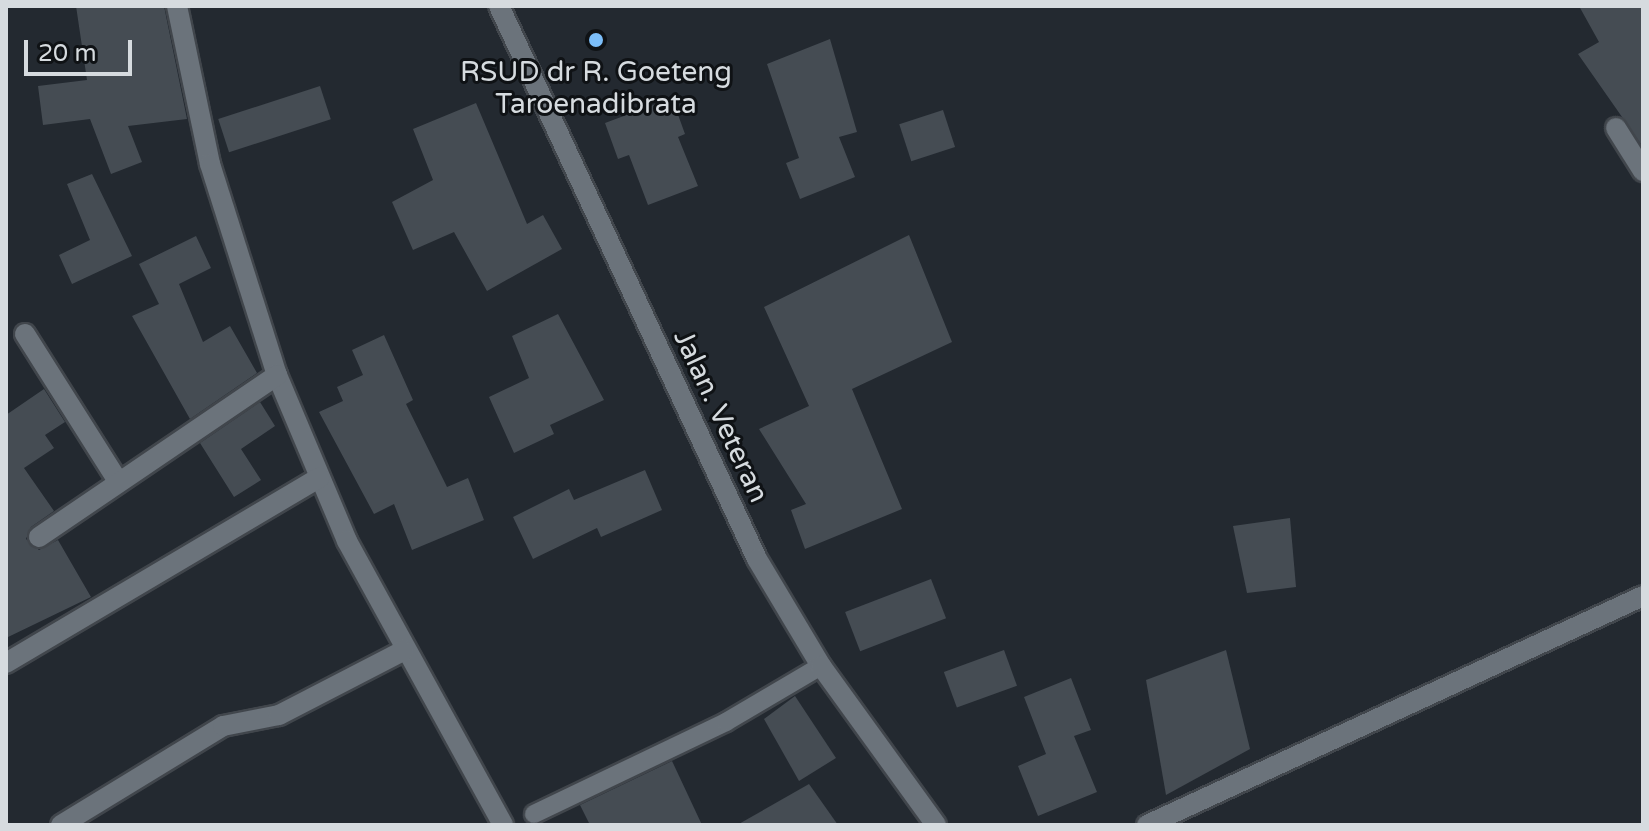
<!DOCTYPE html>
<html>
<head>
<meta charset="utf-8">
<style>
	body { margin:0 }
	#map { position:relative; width:1649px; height:831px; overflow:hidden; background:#232930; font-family:"Varela Round",sans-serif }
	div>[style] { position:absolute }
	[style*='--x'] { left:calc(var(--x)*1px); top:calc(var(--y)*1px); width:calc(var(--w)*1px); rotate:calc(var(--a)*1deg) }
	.building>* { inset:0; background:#454c53; transform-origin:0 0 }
	.roads { filter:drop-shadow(2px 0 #41464c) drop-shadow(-2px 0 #41464c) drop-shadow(0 2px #41464c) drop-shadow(0 -2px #41464c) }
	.service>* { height:18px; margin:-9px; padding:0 9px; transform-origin:9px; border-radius:9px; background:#6b737b }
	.minor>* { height:20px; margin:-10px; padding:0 10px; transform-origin:10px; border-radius:10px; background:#6b737b }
	.tertiary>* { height:20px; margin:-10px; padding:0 10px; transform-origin:10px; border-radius:10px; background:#6b737b }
	.dots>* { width:22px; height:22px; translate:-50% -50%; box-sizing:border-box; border:4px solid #0f1215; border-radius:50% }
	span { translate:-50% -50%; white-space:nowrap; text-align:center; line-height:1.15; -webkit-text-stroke:6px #0f1215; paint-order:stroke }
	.poi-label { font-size:28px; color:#d6dbdf }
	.street-label { font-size:28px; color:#d6dbdf }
	.frame { position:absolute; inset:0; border:8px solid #d6dbdf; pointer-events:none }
	.scale { position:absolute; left:24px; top:40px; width:108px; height:36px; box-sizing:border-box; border:4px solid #d6dbdf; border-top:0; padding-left:10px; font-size:24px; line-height:28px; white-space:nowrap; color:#d6dbdf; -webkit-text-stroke:6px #0f1215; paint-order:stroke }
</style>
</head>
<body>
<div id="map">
	<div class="building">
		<div style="clip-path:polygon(76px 6px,164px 6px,187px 119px,128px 126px,142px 162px,111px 174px,90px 119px,43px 125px,38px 86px,87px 80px)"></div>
		<div style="clip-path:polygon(1579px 6px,1643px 6px,1643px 147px,1578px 54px,1599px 42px)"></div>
		<div style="clip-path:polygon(830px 39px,857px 132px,839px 137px,855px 177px,800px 199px,786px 163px,799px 158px,767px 64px)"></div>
		<div style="left:320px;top:86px;width:35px;height:107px;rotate:72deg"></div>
		<div style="clip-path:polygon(672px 98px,685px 134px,678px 137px,698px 186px,648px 205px,629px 155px,618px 159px,605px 123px)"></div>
		<div style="clip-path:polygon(476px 103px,527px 224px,543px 215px,562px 249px,487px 291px,454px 232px,413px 250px,392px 202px,433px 180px,413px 129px)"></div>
		<div style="left:943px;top:110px;width:39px;height:46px;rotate:72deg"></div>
		<div style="clip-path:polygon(92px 174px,132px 256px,72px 284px,59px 255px,90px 240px,67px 184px)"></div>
		<div style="clip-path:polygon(909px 235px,952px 342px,852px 389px,902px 509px,805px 549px,791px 510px,806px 504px,759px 429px,809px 406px,764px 307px)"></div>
		<div style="clip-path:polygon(196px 236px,211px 268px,179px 284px,203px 342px,230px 326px,257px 373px,190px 419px,132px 316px,159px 304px,139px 264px)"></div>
		<div style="clip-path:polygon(558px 314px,604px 400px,550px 425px,554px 434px,514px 453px,489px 397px,529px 378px,512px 336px)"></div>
		<div style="clip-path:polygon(384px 335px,413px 400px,406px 404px,447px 487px,468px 478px,484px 520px,412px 550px,394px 504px,374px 514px,319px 412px,343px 401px,337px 387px,363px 375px,352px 350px)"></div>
		<div style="clip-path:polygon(44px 389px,65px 422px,45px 435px,54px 448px,24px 468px,54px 511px,31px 527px,26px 539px,39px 550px,58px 540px,91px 597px,6px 638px,6px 415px)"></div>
		<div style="clip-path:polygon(260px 402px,275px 426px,241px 449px,261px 480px,234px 497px,200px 443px)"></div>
		<div style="clip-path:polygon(645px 470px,662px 510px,601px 537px,597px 528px,533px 559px,513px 517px,569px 489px,574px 500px)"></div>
		<div style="clip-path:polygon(1290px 518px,1296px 587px,1247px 593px,1233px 526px)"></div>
		<div style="left:931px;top:579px;width:42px;height:92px;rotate:69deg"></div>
		<div style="left:1004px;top:650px;width:38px;height:64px;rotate:70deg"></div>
		<div style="clip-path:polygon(1226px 650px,1250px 749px,1166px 795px,1146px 680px)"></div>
		<div style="clip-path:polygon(1071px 678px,1091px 730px,1074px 736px,1097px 792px,1038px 816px,1018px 766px,1046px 754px,1024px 697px)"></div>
		<div style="clip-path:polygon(795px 696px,836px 758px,799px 781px,764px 719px)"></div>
		<div style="clip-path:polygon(672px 761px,702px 825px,590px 825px,580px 805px)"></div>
		<div style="clip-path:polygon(809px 784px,838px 825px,737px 825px)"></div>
	</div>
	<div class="roads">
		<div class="service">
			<div style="--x:534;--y:814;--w:213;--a:-25.6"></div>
			<div style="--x:726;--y:722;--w:110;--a:-30.5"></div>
		</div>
		<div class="minor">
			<div style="--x:177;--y:6;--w:161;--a:78.2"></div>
			<div style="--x:210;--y:164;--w:221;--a:72.4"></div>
			<div style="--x:277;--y:375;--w:180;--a:67.1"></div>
			<div style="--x:347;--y:541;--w:324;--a:61.2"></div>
			<div style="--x:1616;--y:128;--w:51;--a:57.9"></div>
			<div style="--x:25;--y:334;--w:174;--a:57.7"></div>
			<div style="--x:39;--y:537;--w:288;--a:-34.2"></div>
			<div style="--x:6;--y:663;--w:364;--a:-30.6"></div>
			<div style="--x:61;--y:825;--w:190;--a:-31.4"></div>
			<div style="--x:223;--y:726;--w:57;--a:-11.1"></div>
			<div style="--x:279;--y:715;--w:140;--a:-27.3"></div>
			<div style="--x:1147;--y:825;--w:546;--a:-24.78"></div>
		</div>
		<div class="tertiary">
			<div style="--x:499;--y:6;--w:610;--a:64.99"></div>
			<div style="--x:757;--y:559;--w:125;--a:59.1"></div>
			<div style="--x:821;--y:666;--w:196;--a:54.1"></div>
		</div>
	</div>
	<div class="dots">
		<div style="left:596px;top:40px;background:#7cbef9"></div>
	</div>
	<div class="poi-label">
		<span style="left:596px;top:88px">RSUD dr R. Goeteng<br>Taroenadibrata</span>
	</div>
	<div class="street-label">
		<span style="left:721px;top:416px;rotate:65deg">Jalan. Veteran</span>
	</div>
	<div class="frame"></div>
	<div class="scale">20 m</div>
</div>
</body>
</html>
